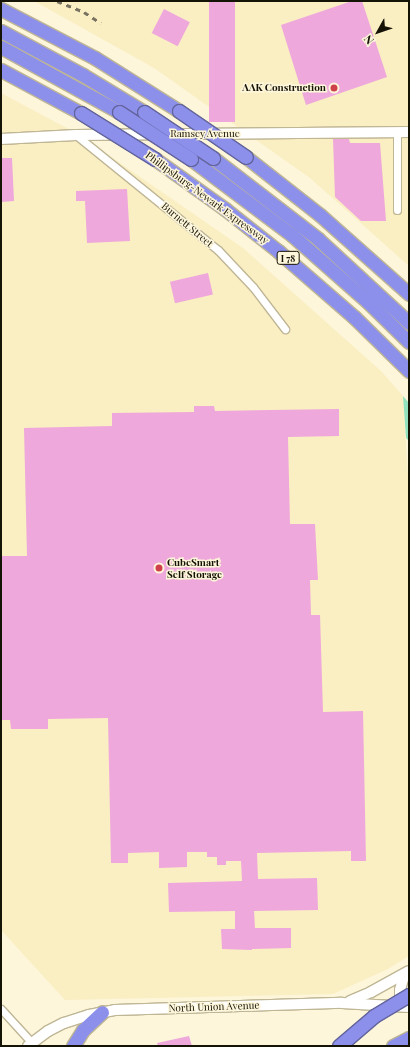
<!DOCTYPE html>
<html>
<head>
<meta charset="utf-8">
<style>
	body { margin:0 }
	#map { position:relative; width:410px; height:1047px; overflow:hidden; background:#fdf6da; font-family:"Playfair Display",serif }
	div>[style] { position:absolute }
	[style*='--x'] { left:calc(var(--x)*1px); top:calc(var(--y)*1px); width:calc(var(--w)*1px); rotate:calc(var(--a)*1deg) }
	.built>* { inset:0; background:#faeec3 }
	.green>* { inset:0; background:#92e2bd }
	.building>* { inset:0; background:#eea8db; transform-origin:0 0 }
	.roads { filter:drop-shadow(1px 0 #bfb695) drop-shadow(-1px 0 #bfb695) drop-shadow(0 1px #bfb695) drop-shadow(0 -1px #bfb695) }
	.street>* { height:7px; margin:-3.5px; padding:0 3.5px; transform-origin:3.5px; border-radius:3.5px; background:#fff }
	.secondary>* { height:10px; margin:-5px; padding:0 5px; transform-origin:5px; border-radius:5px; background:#fff }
	.highway>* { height:13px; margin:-6.5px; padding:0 6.5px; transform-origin:6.5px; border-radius:6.5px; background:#8c90eb }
	.rail>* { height:3px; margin-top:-1.5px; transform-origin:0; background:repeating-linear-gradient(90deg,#787360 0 5px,transparent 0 10px) }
	.bridges { filter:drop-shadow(1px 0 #62649b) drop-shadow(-1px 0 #62649b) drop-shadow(0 1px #62649b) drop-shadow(0 -1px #62649b) }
	.highway-bridge>* { height:13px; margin:-6.5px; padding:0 6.5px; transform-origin:6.5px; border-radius:6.5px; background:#8c90eb }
	.dots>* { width:11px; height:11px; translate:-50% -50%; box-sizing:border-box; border:2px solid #fdf6da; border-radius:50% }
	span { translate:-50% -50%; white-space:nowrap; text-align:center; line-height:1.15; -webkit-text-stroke:3px #fdf6da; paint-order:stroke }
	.shield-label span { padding:1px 3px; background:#fdf6da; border:1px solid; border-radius:3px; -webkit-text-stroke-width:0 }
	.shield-label { font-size:9px; color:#151206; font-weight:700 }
	.poi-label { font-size:10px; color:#151206; font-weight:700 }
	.right { translate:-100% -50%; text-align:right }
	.left { translate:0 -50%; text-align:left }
	.street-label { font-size:10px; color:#151206 }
	.frame { position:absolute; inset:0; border:2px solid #151206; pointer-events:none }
	.north { position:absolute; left:358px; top:12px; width:40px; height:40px; -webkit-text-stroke:3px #fdf6da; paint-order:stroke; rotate:230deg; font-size:11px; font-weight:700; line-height:16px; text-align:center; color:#151206 }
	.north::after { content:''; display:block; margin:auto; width:14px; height:18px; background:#151206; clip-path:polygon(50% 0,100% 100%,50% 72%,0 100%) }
</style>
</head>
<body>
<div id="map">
	<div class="built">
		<div style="clip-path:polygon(34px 1px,409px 1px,409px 266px,310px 178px,154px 68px)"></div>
		<div style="clip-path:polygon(1px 93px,78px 134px,243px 248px,381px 371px,403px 396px,409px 493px,409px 956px,388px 969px,333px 994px,65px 1000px,1px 930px)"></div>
	</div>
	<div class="green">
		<div style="clip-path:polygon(403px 396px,409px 403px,409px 441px,406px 438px)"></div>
	</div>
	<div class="building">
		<div style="left:209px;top:1px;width:26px;height:121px"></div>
		<div style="clip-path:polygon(352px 1px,362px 1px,387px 77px,306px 105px,281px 25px)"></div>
		<div style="left:164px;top:9px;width:29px;height:27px;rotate:27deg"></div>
		<div style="clip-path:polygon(333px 139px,349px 139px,350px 143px,380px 143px,386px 221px,361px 221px,335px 197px)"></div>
		<div style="clip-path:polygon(1px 158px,12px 158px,14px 201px,1px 202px)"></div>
		<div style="clip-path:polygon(127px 189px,130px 241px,87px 243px,85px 201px,76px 201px,76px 191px)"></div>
		<div style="left:208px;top:273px;width:22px;height:39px;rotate:77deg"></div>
		<div style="clip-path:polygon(194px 406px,214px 406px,215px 411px,339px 409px,339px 436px,288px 437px,290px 524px,315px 524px,318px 580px,310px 580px,311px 615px,320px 615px,323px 712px,363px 711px,366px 861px,351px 861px,351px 851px,257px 853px,258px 879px,317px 878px,318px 910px,254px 911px,255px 928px,291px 928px,291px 948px,252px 949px,252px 950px,222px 949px,221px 929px,235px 929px,235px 911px,169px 912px,168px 883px,242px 881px,241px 861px,226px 861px,226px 865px,217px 865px,217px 857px,207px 857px,207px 852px,187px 852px,187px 867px,159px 868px,159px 852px,128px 853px,128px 863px,111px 863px,108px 718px,48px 719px,48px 729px,11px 729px,10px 720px,1px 720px,1px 556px,27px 556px,24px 428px,112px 426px,112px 413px,194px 412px)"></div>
		<div style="clip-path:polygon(189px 1036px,192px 1046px,158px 1046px,157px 1043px)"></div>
	</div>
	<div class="roads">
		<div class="street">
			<div style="--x:397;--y:132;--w:78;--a:90"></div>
			<div style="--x:76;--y:135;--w:183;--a:39"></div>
			<div style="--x:218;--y:250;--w:51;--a:46.6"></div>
			<div style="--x:253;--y:287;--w:53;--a:52.7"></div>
			<div style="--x:1;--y:1009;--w:46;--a:47.6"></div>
		</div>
		<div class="secondary">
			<div style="--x:1;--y:139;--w:75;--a:-3.1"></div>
			<div style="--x:76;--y:135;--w:333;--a:-0.5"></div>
			<div style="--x:350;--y:1001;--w:23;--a:-23"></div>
			<div style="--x:371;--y:992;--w:43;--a:-28.9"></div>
			<div style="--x:404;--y:1005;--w:10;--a:-114"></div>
			<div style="--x:400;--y:996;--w:6;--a:-90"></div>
			<div style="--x:400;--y:990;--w:11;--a:-75"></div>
			<div style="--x:403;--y:979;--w:9;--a:-54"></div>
			<div style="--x:28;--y:1046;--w:25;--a:-37"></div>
			<div style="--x:48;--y:1031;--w:18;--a:-27"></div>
			<div style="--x:64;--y:1023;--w:26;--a:-18"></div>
			<div style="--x:89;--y:1015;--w:26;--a:-11"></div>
			<div style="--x:115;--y:1010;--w:227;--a:-1.8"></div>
			<div style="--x:342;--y:1003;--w:67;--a:3.4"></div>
		</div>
		<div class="highway">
			<div style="--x:1;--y:9;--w:106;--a:27.5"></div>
			<div style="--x:95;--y:58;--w:99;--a:32.2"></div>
			<div style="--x:1;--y:31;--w:93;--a:28.2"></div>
			<div style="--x:83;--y:75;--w:71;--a:31.2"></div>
			<div style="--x:1;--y:47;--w:135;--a:28.8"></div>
			<div style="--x:1;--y:70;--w:91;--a:28.3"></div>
			<div style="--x:246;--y:157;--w:94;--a:38.1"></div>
			<div style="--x:320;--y:215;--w:119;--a:41.6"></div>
			<div style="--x:213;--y:158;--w:133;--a:37.6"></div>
			<div style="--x:318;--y:239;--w:124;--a:42.7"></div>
			<div style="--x:155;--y:159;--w:86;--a:35.5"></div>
			<div style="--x:225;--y:209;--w:68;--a:38.4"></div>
			<div style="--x:278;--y:251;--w:101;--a:41"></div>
			<div style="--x:354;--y:317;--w:77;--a:44.5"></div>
			<div style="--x:191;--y:159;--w:126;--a:37"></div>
			<div style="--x:292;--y:235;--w:101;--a:41.4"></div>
			<div style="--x:368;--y:302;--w:57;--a:44.3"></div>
			<div style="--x:73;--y:1046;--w:19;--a:-58"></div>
			<div style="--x:83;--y:1030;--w:26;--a:-43"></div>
			<div style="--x:393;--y:1046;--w:18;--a:-27"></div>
		</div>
	</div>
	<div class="rail">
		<div style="--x:57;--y:1;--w:29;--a:22"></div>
		<div style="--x:84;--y:12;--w:20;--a:33"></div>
	</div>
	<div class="bridges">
		<div class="highway-bridge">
			<div style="--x:179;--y:111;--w:81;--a:34.5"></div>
			<div style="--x:119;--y:112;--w:86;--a:33.1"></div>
			<div style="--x:144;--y:112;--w:83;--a:33.7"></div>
			<div style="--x:81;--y:113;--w:87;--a:31.9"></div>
			<div style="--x:339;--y:1046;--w:46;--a:-40.6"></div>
			<div style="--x:374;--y:1016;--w:41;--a:-31"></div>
		</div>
	</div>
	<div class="dots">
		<div style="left:334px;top:88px;background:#d0404b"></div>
		<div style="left:159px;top:568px;background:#d0404b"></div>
	</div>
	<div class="shield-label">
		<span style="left:288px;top:258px">I 78</span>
	</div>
	<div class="poi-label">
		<span class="right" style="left:326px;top:88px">AAK Construction</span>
		<span class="left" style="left:167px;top:568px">CubeSmart<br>Self Storage</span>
	</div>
	<div class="street-label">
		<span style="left:205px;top:134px">Ramsey Avenue</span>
		<span style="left:207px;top:198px;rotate:36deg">Phillipsburg-Newark Expressway</span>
		<span style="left:187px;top:225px;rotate:40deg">Burnett Street</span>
		<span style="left:214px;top:1007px;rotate:-2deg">North Union Avenue</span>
	</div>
	<div class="frame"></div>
	<div class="north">N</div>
</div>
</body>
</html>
